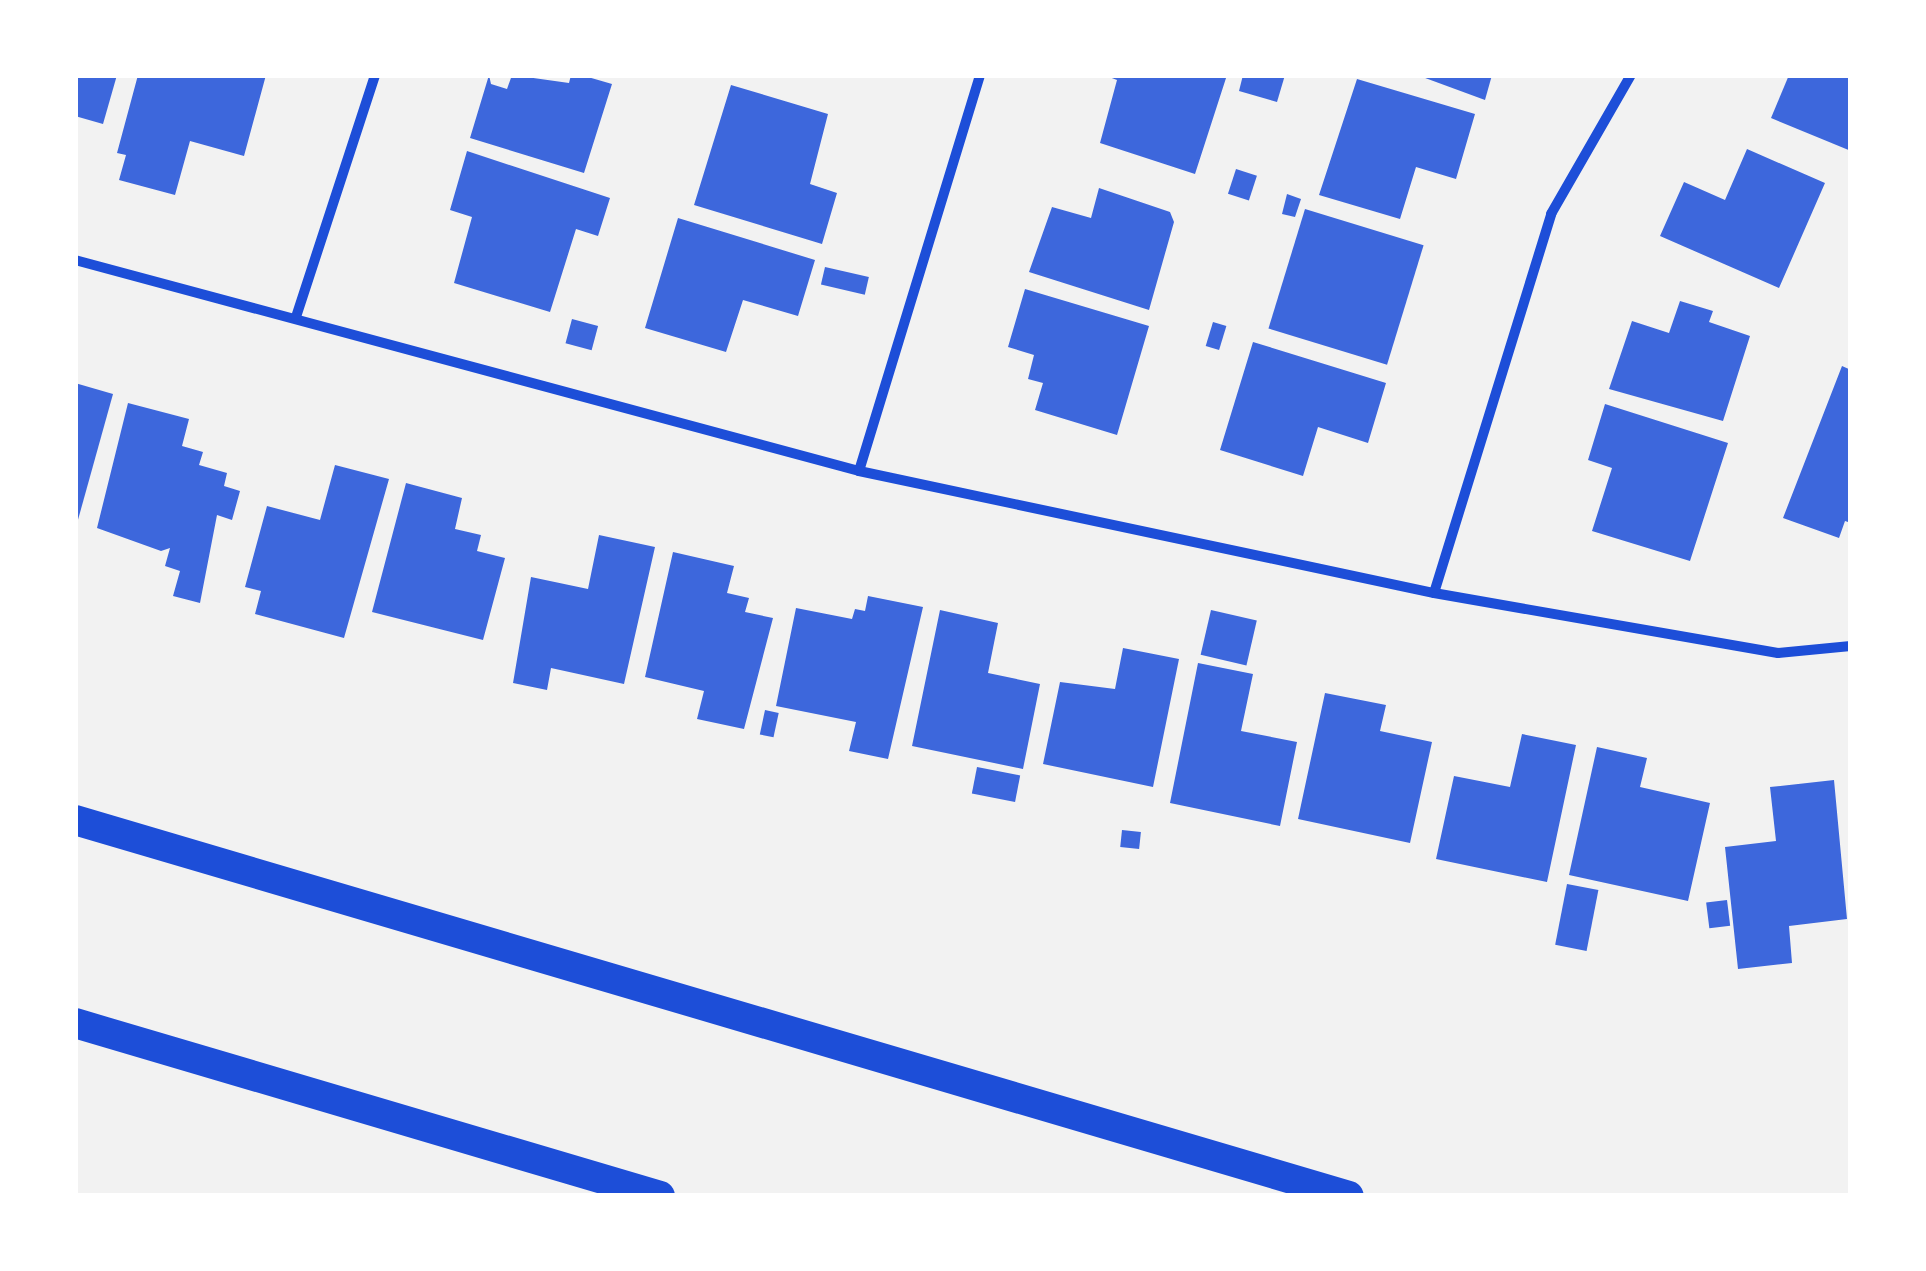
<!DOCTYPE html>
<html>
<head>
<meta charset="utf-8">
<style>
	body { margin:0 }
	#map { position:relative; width:1926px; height:1271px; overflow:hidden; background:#f2f2f2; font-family:Arial,sans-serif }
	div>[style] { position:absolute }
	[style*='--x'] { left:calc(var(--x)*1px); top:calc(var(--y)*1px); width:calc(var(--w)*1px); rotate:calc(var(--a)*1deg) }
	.building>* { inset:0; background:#3d67dc; transform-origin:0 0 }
	.minor>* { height:10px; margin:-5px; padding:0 5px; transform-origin:5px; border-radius:5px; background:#1d4ed8 }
	.motorway>* { height:30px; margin:-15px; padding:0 15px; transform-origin:15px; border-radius:15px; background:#1d4ed8 }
	span { translate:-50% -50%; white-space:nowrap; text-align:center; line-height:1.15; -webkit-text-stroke:8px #fff; paint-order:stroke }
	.frame { position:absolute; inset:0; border:78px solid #fff; pointer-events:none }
</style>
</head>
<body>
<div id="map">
	<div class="building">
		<div style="clip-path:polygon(75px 75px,117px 75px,103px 124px,75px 116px)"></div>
		<div style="clip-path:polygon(138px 75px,266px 75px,244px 156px,190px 141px,175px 195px,119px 180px,126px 155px,117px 153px)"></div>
		<div style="clip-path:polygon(489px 75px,491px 84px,507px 89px,512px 75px,569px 83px,571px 75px,581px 75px,612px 84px,584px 173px,470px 138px)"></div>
		<div style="clip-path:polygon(1104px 75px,1227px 75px,1195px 174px,1100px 143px,1117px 80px)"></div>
		<div style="clip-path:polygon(1243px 75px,1285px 75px,1277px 102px,1239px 91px)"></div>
		<div style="clip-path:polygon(1417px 75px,1492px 75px,1485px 100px)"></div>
		<div style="clip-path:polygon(1789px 75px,1851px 75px,1851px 151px,1771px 118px)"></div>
		<div style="clip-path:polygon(1357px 79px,1475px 114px,1456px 179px,1416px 167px,1400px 219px,1319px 195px)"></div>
		<div style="clip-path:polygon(731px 85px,828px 114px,810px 184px,837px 193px,822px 244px,694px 205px)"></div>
		<div style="clip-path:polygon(1747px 149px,1825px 183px,1779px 288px,1660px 236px,1684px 182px,1725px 200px)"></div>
		<div style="clip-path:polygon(467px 151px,610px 198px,598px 236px,576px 229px,550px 312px,454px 283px,472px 217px,450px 210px)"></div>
		<div style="left:1236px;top:169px;width:22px;height:26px;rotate:18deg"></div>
		<div style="clip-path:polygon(1099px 188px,1170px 212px,1174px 222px,1149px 310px,1029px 272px,1052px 207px,1091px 218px)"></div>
		<div style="clip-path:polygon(1287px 194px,1301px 199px,1295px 217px,1282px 214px)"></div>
		<div style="left:1305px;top:209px;width:124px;height:125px;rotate:17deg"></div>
		<div style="clip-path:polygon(678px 218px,815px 260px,798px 316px,743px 300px,726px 352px,645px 328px)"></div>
		<div style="left:825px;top:267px;width:45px;height:18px;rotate:13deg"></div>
		<div style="clip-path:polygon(1025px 289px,1149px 326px,1117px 435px,1035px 410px,1043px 383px,1028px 379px,1034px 355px,1008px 347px)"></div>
		<div style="clip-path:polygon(1680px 301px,1713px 311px,1709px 322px,1750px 336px,1723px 421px,1609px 389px,1632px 321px,1669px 333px)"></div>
		<div style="left:572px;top:319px;width:27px;height:25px;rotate:15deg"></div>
		<div style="left:1213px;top:322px;width:14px;height:25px;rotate:17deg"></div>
		<div style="clip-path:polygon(1253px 342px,1386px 383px,1368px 443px,1318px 427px,1303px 476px,1220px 450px)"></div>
		<div style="clip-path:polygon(1842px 366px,1851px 370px,1851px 523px,1845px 521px,1839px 538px,1783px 518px)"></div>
		<div style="clip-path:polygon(75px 383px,113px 394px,76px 527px,75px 527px)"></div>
		<div style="clip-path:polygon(128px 403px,189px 419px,182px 446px,203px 452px,199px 465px,227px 473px,224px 486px,240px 491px,232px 520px,217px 515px,200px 603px,173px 596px,180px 571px,165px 566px,170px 548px,161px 551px,97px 528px)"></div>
		<div style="clip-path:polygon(1605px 404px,1728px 443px,1690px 561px,1592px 531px,1612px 468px,1588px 460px)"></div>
		<div style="clip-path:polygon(335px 465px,389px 479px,344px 638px,255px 614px,261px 591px,245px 587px,267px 506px,320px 520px)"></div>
		<div style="clip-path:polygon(406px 483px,462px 498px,455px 529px,481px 535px,477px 551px,505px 558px,483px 640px,372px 612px)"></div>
		<div style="clip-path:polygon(599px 535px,655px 547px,624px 684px,551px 668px,547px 690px,513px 683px,531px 577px,588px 589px)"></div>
		<div style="clip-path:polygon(673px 552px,734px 566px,727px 593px,749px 598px,745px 612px,773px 618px,744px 729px,697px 719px,704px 691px,645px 677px)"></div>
		<div style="clip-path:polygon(868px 596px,923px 607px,888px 759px,849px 751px,856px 722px,776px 706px,796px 608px,852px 619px,855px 609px,865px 611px)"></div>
		<div style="clip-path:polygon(940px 610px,998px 623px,988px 673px,1040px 684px,1023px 769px,912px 746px)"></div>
		<div style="left:1211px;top:610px;width:47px;height:46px;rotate:13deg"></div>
		<div style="clip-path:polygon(1123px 648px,1179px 659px,1153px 787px,1043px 764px,1060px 682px,1115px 689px)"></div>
		<div style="clip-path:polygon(1198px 663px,1253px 674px,1241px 731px,1297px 742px,1280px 826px,1170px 803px)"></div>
		<div style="clip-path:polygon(1325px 693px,1386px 705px,1380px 731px,1432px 742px,1410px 843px,1298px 819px)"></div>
		<div style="left:765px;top:710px;width:14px;height:25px;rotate:12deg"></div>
		<div style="clip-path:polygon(1522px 734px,1576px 745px,1547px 882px,1436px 859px,1454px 776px,1510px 787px)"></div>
		<div style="clip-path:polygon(1597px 747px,1647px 758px,1640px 787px,1710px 803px,1688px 901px,1569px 875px)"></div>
		<div style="left:977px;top:767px;width:44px;height:27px;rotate:11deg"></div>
		<div style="clip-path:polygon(1834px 780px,1847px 919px,1789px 926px,1792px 963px,1738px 969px,1725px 847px,1776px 841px,1770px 787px)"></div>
		<div style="left:1122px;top:830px;width:19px;height:17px;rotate:6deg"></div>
		<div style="left:1567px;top:884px;width:32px;height:62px;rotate:11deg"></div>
		<div style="left:1727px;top:900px;width:26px;height:21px;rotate:83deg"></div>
	</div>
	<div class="minor">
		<div style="--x:75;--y:260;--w:812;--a:15.06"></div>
		<div style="--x:859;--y:471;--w:588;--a:11.98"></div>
		<div style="--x:1434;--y:593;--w:349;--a:9.9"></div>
		<div style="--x:1778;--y:653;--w:73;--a:-5.5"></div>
		<div style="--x:296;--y:317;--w:255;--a:-71.9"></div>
		<div style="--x:859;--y:471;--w:414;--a:-73"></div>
		<div style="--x:1434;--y:593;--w:397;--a:-72.8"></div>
		<div style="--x:1551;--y:214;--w:160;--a:-60.1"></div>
	</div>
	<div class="motorway">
		<div style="--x:75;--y:820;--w:1328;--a:16.44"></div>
		<div style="--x:75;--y:1023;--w:610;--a:16.47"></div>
	</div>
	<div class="frame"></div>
</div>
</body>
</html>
